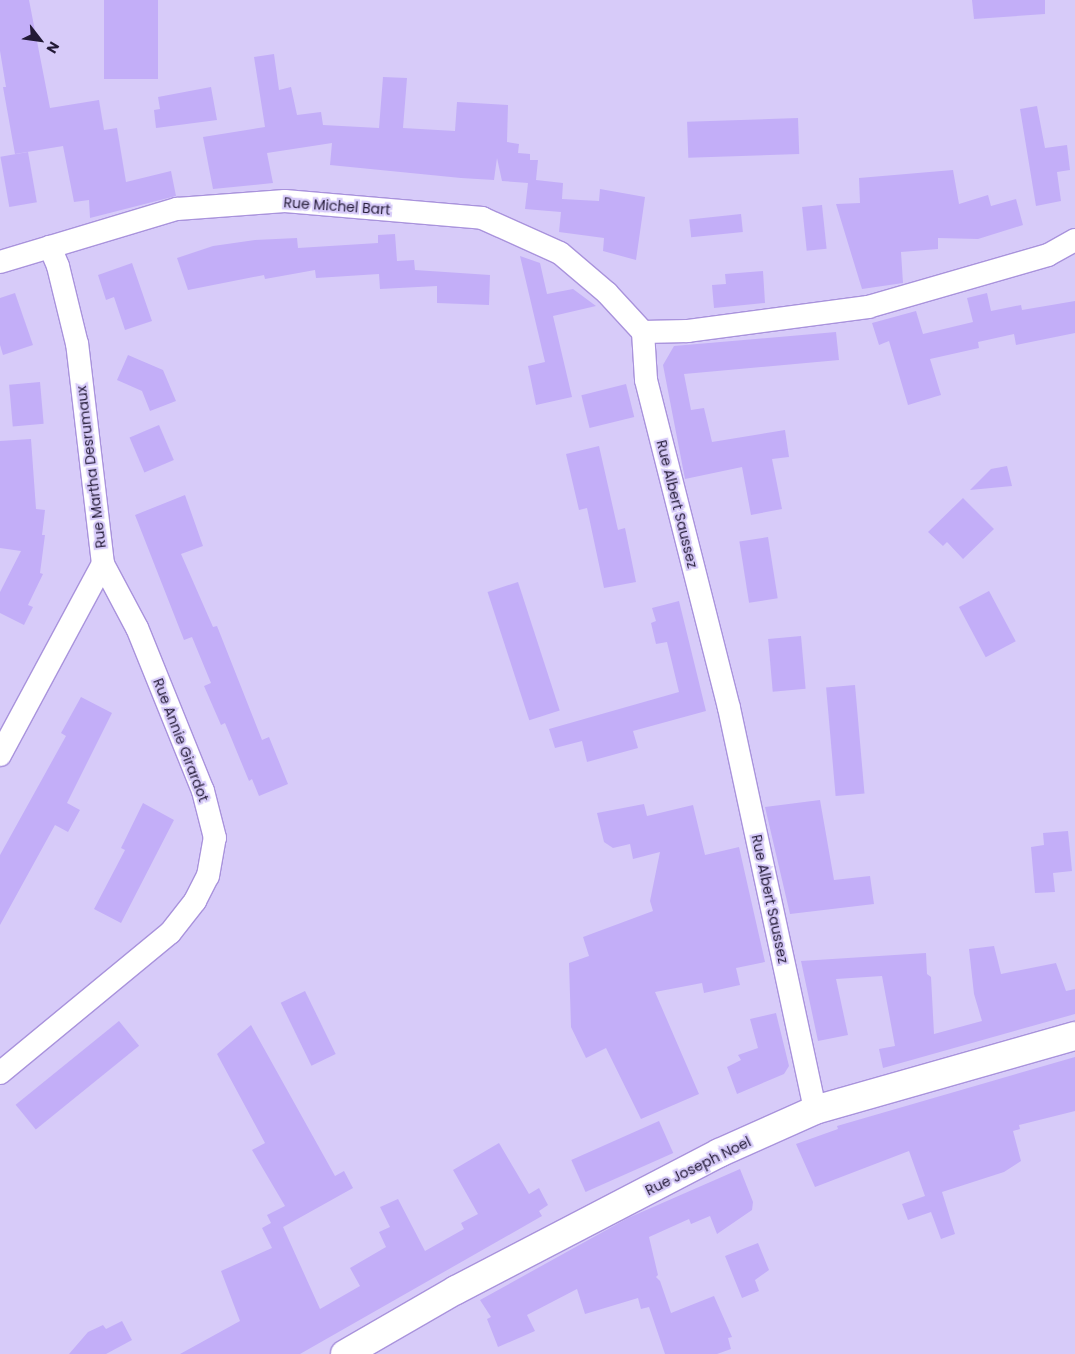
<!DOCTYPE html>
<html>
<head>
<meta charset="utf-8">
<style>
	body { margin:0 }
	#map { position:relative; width:1075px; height:1354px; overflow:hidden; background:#d7cbf9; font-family:Poppins,sans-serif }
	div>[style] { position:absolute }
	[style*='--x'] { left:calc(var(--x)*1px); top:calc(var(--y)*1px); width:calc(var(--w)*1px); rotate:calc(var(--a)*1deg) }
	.building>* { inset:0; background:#c3aef8; transform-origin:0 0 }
	.roads { filter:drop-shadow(1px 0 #a993dc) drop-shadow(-1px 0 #a993dc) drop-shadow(0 1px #a993dc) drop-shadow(0 -1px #a993dc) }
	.minor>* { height:22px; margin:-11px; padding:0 11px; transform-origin:11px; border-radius:11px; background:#fff }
	.tertiary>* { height:28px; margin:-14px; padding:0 14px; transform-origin:14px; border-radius:14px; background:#fff }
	span { translate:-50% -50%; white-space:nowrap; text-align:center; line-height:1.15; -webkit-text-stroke:4.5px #d7cbf9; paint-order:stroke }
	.street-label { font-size:14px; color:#231a36 }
	.north { position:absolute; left:15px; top:15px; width:50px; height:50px; -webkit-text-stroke:4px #d7cbf9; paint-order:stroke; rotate:120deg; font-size:14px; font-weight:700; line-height:20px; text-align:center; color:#231a36 }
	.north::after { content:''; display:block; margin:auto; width:18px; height:22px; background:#231a36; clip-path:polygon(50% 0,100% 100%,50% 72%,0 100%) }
</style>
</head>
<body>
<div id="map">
	<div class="building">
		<div style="clip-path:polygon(0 0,29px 0,50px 108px,99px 100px,104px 130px,117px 128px,126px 182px,171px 171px,176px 196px,90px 218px,89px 200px,74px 202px,63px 146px,15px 154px,3px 87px,6px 87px,0 51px)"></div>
		<div style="left:104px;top:0;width:54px;height:79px"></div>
		<div style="clip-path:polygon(972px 0,1045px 0,1045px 14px,974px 19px)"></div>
		<div style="clip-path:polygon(274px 54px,279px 90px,291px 87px,297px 115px,321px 112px,323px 125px,379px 128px,383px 77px,407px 78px,403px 128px,455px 131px,457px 102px,508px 105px,507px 142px,519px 144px,518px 153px,530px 154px,530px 160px,538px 160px,536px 180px,563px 183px,562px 199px,599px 201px,600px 189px,645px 197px,636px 260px,603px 251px,604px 238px,559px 232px,561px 212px,525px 209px,528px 183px,502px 181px,497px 158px,494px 180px,461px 178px,330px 165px,332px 143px,267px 153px,273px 183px,213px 189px,203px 137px,265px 127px,254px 57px)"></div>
		<div style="clip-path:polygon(211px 87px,217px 120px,156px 128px,154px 110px,160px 109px,158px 97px)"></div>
		<div style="clip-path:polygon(1037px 106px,1045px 148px,1067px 145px,1070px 170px,1057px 172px,1061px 201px,1036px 206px,1020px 109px)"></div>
		<div style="left:798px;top:118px;width:36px;height:111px;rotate:88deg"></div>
		<div style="left:28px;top:152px;width:51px;height:28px;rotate:80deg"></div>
		<div style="clip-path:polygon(953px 170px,959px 204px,988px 195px,991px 206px,1016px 199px,1023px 225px,978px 239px,938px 238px,938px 249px,901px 252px,903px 283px,862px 289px,836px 204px,860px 203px,859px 178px)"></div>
		<div style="left:822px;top:205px;width:44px;height:20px;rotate:84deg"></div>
		<div style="left:741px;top:214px;width:18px;height:52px;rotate:84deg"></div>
		<div style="clip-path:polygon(395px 234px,397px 261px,414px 260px,415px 270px,490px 275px,489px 305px,437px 303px,437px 286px,380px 289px,379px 274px,316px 278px,315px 270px,265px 279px,264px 275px,188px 290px,177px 258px,213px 246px,255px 240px,297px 238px,298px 248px,378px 243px,378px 235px)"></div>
		<div style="clip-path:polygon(520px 256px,540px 263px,547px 294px,573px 289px,596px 306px,553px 316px,572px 397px,536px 405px,528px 366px,545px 362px)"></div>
		<div style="clip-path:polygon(132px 263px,152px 321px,125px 330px,114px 297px,106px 300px,98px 275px)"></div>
		<div style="clip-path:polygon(763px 271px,765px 303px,714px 308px,712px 285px,726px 284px,725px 274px)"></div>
		<div style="clip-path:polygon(15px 293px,33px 345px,3px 355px,0 345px,0 298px)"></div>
		<div style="clip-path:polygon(987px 293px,991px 311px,1021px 305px,1022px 310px,1075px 301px,1075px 333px,1016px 345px,1014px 334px,978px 342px,979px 348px,930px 359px,941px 395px,908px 405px,889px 341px,879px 345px,872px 323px,916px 311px,923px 334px,973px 322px,967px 298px)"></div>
		<div style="clip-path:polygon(836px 332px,839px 360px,684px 374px,691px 410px,704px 408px,712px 442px,785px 430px,789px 457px,772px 459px,782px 509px,751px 515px,742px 467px,685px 479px,663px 365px,674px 346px)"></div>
		<div style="clip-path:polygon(128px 355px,163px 370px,176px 401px,150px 411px,142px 391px,117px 380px)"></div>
		<div style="left:40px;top:382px;width:42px;height:31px;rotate:85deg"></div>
		<div style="left:626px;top:384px;width:34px;height:46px;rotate:76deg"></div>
		<div style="left:159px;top:425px;width:38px;height:32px;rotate:67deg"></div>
		<div style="clip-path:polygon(31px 439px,36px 509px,45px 510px,42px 535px,45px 535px,40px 573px,43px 574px,28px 605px,33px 607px,24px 625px,0 613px,0 592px,21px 551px,0 548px,0 441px)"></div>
		<div style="clip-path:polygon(599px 446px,618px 530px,625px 528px,636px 582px,604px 588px,587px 508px,579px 510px,566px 454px)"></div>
		<div style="clip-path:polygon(1007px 466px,1012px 486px,970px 490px,991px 469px)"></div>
		<div style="clip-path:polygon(185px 495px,203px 546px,181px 554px,213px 627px,217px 626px,262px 740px,269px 737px,288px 784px,259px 796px,252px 779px,249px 781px,225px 723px,221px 725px,204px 686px,211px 683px,192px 637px,184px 640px,135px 515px)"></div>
		<div style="clip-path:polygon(963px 498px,994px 529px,963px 559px,947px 542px,943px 546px,928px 532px)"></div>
		<div style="left:768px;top:537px;width:62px;height:29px;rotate:81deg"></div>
		<div style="left:518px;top:582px;width:135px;height:32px;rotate:72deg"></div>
		<div style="left:989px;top:591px;width:57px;height:34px;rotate:62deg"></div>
		<div style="clip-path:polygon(679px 601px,706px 711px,633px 731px,638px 748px,587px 762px,582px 741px,555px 748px,549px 729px,679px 692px,667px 642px,656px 644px,651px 623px,656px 621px,652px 608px)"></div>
		<div style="left:801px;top:636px;width:53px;height:33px;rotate:85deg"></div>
		<div style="left:855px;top:685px;width:109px;height:29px;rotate:85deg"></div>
		<div style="clip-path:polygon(81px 697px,112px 713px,67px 803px,80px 810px,68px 832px,55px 825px,0 925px,0 855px,66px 736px,61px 733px)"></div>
		<div style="clip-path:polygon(820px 800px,834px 880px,870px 876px,874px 904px,790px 914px,765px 807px)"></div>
		<div style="clip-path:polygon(143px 803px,174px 820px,121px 923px,94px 909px,125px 850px,121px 848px)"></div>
		<div style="clip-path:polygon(644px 804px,647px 816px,693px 805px,705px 855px,739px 847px,765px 962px,736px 968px,740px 985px,704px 993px,702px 983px,655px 992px,699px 1094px,641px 1119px,606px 1048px,586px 1058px,571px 1027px,569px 963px,589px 956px,583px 937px,653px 911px,650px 901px,660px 852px,633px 859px,630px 844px,613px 848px,604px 842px,597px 813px)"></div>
		<div style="clip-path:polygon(1068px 831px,1072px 871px,1053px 873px,1055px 892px,1035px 893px,1031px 847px,1044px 845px,1043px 833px)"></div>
		<div style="clip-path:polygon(994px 946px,1001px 974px,1056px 963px,1066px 991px,1075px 989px,1075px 1014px,883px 1068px,879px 1049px,895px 1046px,882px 976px,836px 979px,848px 1035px,818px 1041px,801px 961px,926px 953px,927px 974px,931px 977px,934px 1034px,982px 1021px,974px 994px,969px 949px)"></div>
		<div style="left:305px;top:991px;width:70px;height:27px;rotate:64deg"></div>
		<div style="clip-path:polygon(776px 1013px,789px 1066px,784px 1074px,737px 1094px,727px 1067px,741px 1060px,738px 1055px,758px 1048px,750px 1019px)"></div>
		<div style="left:119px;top:1021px;width:32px;height:133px;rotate:51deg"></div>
		<div style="clip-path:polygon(251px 1025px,335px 1176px,344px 1171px,353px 1188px,283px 1227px,320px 1309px,360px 1286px,350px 1268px,386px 1247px,379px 1232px,390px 1227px,380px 1207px,398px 1199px,425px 1251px,464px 1229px,461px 1223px,478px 1214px,453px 1170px,499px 1143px,529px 1194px,539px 1188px,548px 1205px,539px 1211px,542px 1216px,300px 1354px,180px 1354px,240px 1321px,221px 1271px,272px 1248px,262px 1228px,271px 1223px,267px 1215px,285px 1206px,252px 1150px,265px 1143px,217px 1054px)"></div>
		<div style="clip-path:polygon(1075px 1057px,1075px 1111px,1019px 1125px,1020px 1129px,1013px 1131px,1021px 1161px,1004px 1172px,942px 1192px,955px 1234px,941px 1239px,931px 1212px,908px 1220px,902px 1204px,925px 1196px,909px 1151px,815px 1187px,796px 1144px,838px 1129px,837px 1126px)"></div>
		<div style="left:659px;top:1121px;width:35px;height:96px;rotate:66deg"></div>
		<div style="clip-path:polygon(740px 1169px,753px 1202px,752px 1210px,717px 1234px,710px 1216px,691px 1224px,689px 1219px,649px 1237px,658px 1275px,656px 1277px,660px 1281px,671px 1313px,714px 1296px,732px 1337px,728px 1338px,731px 1349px,717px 1354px,665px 1354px,649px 1307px,641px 1309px,638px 1298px,585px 1314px,577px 1289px,527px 1315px,535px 1331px,498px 1347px,487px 1319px,491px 1317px,480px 1300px,628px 1218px)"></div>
		<div style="clip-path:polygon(758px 1243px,769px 1270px,755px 1280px,759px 1291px,742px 1298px,725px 1256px)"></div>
		<div style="clip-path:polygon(122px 1321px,132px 1340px,106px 1354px,69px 1354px,88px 1332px,103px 1325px,106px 1329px)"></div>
	</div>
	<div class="roads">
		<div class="minor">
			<div style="--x:0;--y:262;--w:185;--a:-16.7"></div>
			<div style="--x:177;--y:209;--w:108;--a:-4.2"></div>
			<div style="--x:285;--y:201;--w:198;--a:4.9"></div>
			<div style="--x:482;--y:218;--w:85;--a:24.2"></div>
			<div style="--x:560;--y:253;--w:62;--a:40.4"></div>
			<div style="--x:607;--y:293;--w:53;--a:47.3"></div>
			<div style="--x:643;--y:332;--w:48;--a:86.4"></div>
			<div style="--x:646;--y:380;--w:338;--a:75.8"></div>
			<div style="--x:729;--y:708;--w:411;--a:77.9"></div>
			<div style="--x:643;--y:332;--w:45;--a:-1.3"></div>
			<div style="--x:688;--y:331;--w:182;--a:-7.6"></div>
			<div style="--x:868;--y:307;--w:187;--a:-16.1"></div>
			<div style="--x:1048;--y:255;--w:31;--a:-29"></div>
			<div style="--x:0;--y:755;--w:217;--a:-61.7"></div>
			<div style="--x:103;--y:564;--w:222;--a:-96.7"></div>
			<div style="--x:77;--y:344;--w:80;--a:-103.7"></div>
			<div style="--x:58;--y:266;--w:21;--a:-113"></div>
			<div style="--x:0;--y:1073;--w:220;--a:-39.5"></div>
			<div style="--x:170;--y:933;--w:41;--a:-52"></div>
			<div style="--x:195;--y:901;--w:28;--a:-63"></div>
			<div style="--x:208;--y:876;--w:39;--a:-80"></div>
			<div style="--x:215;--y:838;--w:49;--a:-104.3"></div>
			<div style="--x:203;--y:791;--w:176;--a:-112"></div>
			<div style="--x:137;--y:628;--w:72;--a:-118"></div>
		</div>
		<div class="tertiary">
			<div style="--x:345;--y:1354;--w:128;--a:-30"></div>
			<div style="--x:456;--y:1290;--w:297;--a:-27.5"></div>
			<div style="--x:719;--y:1153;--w:105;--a:-24.1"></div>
			<div style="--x:815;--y:1110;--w:270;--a:-15.9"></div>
		</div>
	</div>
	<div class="street-label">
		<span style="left:337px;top:206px;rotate:4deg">Rue Michel Bart</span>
		<span style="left:91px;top:467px;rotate:-97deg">Rue Martha Desrumaux</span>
		<span style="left:677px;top:504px;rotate:76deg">Rue Albert Saussez</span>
		<span style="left:181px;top:740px;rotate:69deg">Rue Annie Girardot</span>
		<span style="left:770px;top:899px;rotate:78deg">Rue Albert Saussez</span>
		<span style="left:698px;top:1166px;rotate:-26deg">Rue Joseph Noel</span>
	</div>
	<div class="north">N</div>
</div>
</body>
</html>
